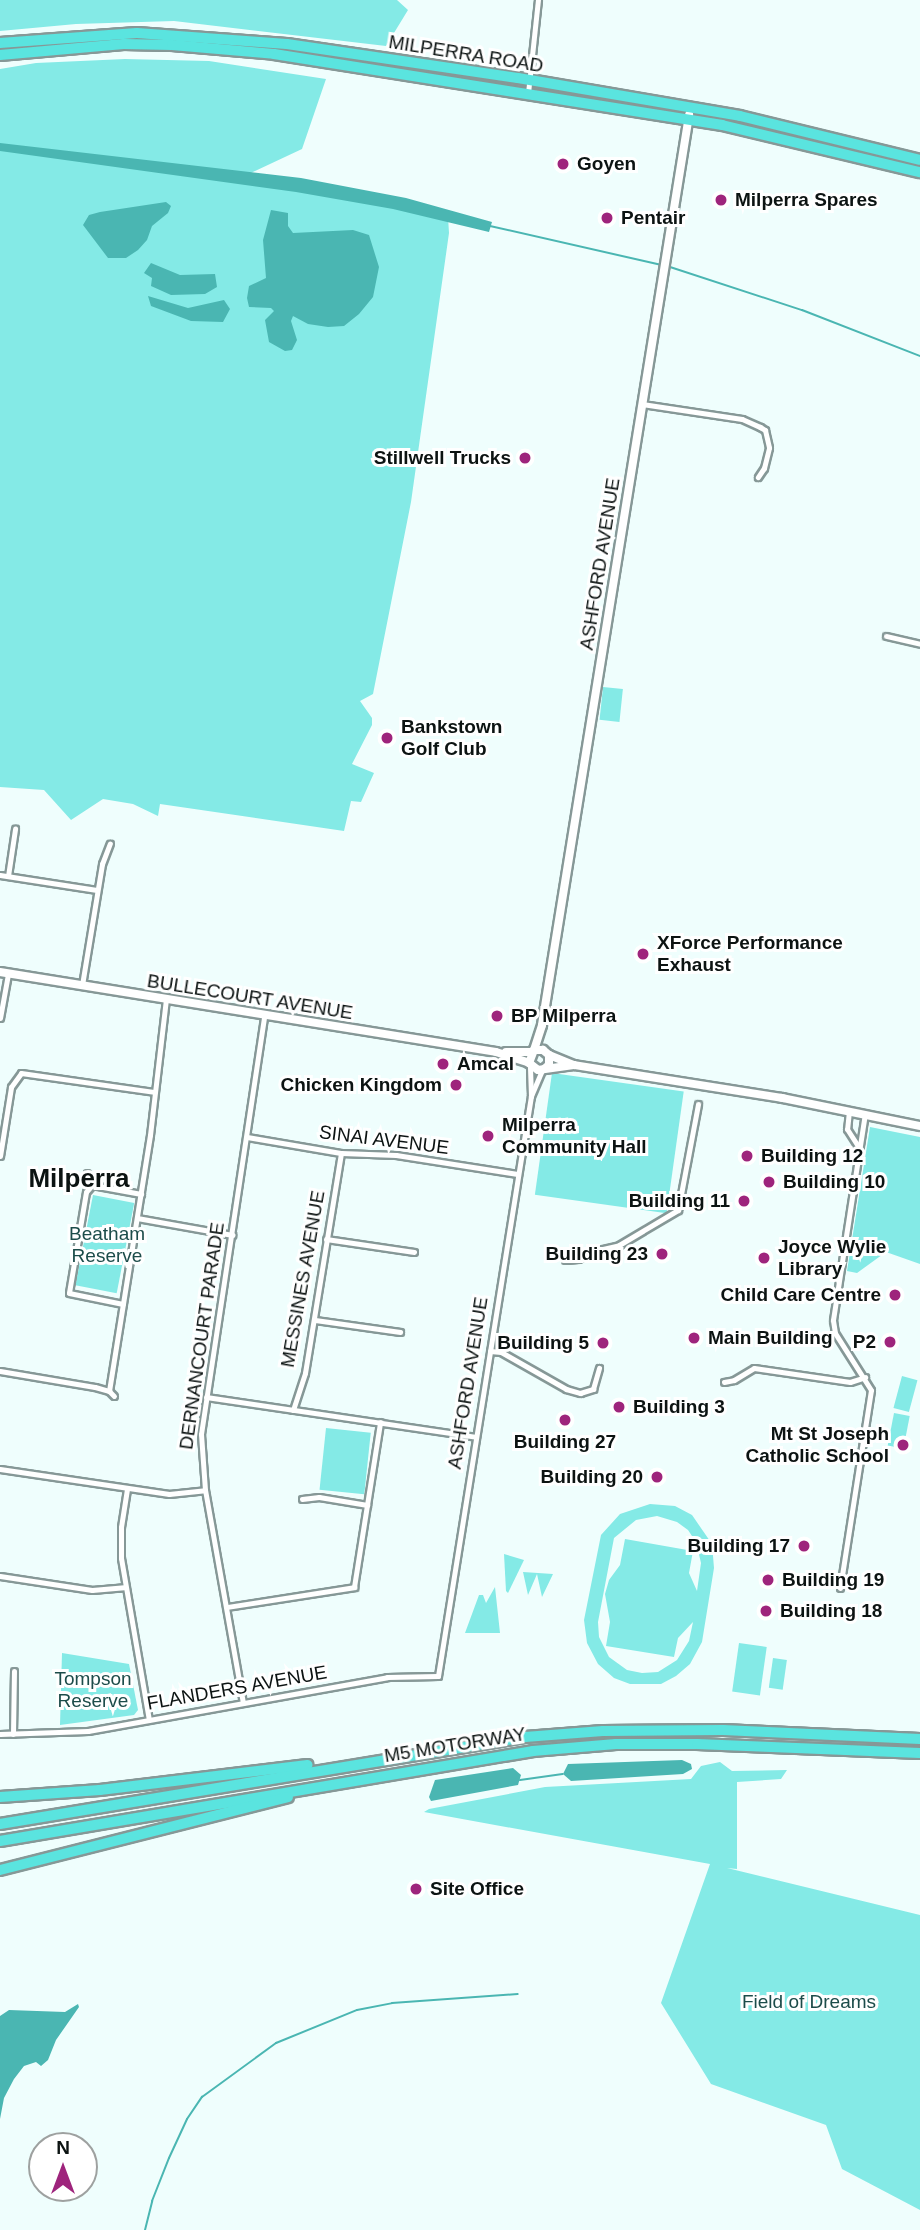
<!DOCTYPE html>
<html>
<head>
<meta charset="utf-8">
<style>
	body { margin:0 }
	#map { position:relative; width:920px; height:2230px; overflow:hidden; background:#effefd; font-family:Helvetica,sans-serif }
	div>[style] { position:absolute }
	[style*='--x'] { left:calc(var(--x)*1px); top:calc(var(--y)*1px); width:calc(var(--w)*1px); rotate:calc(var(--a)*1deg) }
	.green>* { inset:0; background:#84eae6; transform-origin:0 0 }
	.water>* { inset:0; background:#4ab6b2 }
	.stream>* { height:2px; margin:-1px; padding:0 1px; transform-origin:1px; border-radius:1px; background:#4ab6b2 }
	.roads { filter:drop-shadow(2px 0 #869897) drop-shadow(-2px 0 #869897) drop-shadow(0 2px #869897) drop-shadow(0 -2px #869897) }
	.street>* { height:5px; margin:-2.5px; padding:0 2.5px; transform-origin:2.5px; border-radius:2.5px; background:#fff }
	.secondary>* { height:8px; margin:-4px; padding:0 4px; transform-origin:4px; border-radius:4px; background:#fff }
	.highway>* { height:10px; margin:-5px; padding:0 5px; transform-origin:5px; border-radius:5px; background:#5ae4df }
	.dots>* { width:19px; height:19px; translate:-50% -50%; box-sizing:border-box; border:4px solid #fff; border-radius:50% }
	span { translate:-50% -50%; white-space:nowrap; text-align:center; line-height:1.15; -webkit-text-stroke:6px #fff; paint-order:stroke }
	.street-label { font-size:19px; color:#0c1312 }
	.poi-label { font-size:19px; color:#0c1312; font-weight:700 }
	.left { translate:0 -50%; text-align:left }
	.right { translate:-100% -50%; text-align:right }
	.park-label { font-size:19px; color:#1c4c4a }
	.district-label { font-size:26px; color:#0c1312; font-weight:700 }
	.north { position:absolute; left:28px; top:2132px; width:70px; height:70px; box-sizing:border-box; background:#fff; border:2px solid #9ea1a0; border-radius:50%; rotate:0deg; font-size:19px; font-weight:700; line-height:28px; text-align:center; color:#0c1312 }
	.north::after { content:''; display:block; margin:auto; width:24px; height:32px; background:#9e247c; clip-path:polygon(50% 0,100% 100%,50% 72%,0 100%) }
</style>
</head>
<body>
<div id="map">
	<div class="green">
		<div style="clip-path:polygon(0 0,397px 0,408px 10px,386px 46px,174px 21px,76px 24px,0 31px)"></div>
		<div style="clip-path:polygon(125px 59px,209px 61px,326px 79px,302px 149px,236px 180px,448px 217px,449px 233px,411px 502px,373px 694px,360px 701px,372px 718px,372px 725px,352px 764px,374px 773px,361px 802px,351px 801px,344px 831px,160px 804px,158px 816px,133px 804px,103px 799px,71px 820px,44px 790px,0 787px,0 69px,36px 63px)"></div>
		<div style="left:603px;top:687px;width:20px;height:33px;rotate:6deg"></div>
		<div style="left:552px;top:1073px;width:133px;height:123px;rotate:8deg"></div>
		<div style="clip-path:polygon(870px 1127px,920px 1137px,920px 1264px,886px 1252px,857px 1273px,847px 1271px)"></div>
		<div style="left:93px;top:1195px;width:42px;height:92px;rotate:11deg"></div>
		<div style="left:902px;top:1376px;width:16px;height:33px;rotate:15deg"></div>
		<div style="left:894px;top:1413px;width:16px;height:33px;rotate:11deg"></div>
		<div style="left:326px;top:1428px;width:45px;height:62px;rotate:6deg"></div>
		<div style="clip-path:polygon(evenodd,650px 1504px,675px 1506px,692px 1515px,712px 1544px,714px 1568px,702px 1642px,690px 1664px,676px 1676px,661px 1684px,630px 1684px,614px 1678px,598px 1664px,587px 1643px,584px 1620px,601px 1535px,620px 1514px,650px 1504px,657px 1516px,677px 1522px,688px 1530px,696px 1542px,701px 1563px,697px 1591px,689px 1573px,693px 1551px,625px 1539px,620px 1565px,609px 1580px,605px 1594px,610px 1622px,606px 1646px,674px 1657px,678px 1638px,693px 1622px,689px 1641px,677px 1660px,658px 1672px,642px 1673px,627px 1670px,609px 1657px,599px 1637px,598px 1622px,614px 1538px,636px 1520px,657px 1516px)"></div>
		<div style="clip-path:polygon(504px 1554px,524px 1560px,508px 1593px,506px 1591px)"></div>
		<div style="clip-path:polygon(523px 1572px,553px 1574px,542px 1597px,537px 1574px,528px 1595px)"></div>
		<div style="clip-path:polygon(495px 1587px,500px 1633px,465px 1633px,479px 1595px,483px 1595px,486px 1603px)"></div>
		<div style="left:739px;top:1643px;width:28px;height:49px;rotate:8deg"></div>
		<div style="clip-path:polygon(62px 1653px,129px 1664px,138px 1710px,134px 1715px,60px 1725px)"></div>
		<div style="left:773px;top:1658px;width:14px;height:30px;rotate:8deg"></div>
		<div style="clip-path:polygon(720px 1762px,732px 1771px,787px 1770px,781px 1779px,737px 1782px,737px 1869px,727px 1868px,920px 1915px,920px 2210px,842px 2169px,826px 2125px,711px 2084px,661px 2003px,710px 1864px,424px 1812px,429px 1809px,545px 1787px,691px 1779px,701px 1766px)"></div>
	</div>
	<div class="water">
		<div style="clip-path:polygon(0 143px,301px 178px,406px 198px,492px 222px,489px 232px,393px 209px,296px 192px,0 151px)"></div>
		<div style="clip-path:polygon(166px 202px,171px 206px,168px 213px,152px 226px,147px 240px,138px 250px,126px 258px,108px 258px,83px 225px,89px 215px,100px 212px)"></div>
		<div style="clip-path:polygon(271px 210px,288px 213px,288px 226px,293px 233px,353px 230px,369px 235px,379px 267px,373px 297px,359px 314px,344px 326px,328px 327px,308px 324px,293px 316px,291px 321px,297px 340px,292px 350px,285px 351px,269px 342px,265px 320px,274px 311px,271px 308px,249px 307px,247px 298px,249px 286px,266px 278px,263px 240px)"></div>
		<div style="clip-path:polygon(151px 263px,180px 275px,215px 274px,217px 287px,205px 294px,171px 295px,151px 286px,152px 278px,144px 273px)"></div>
		<div style="clip-path:polygon(148px 296px,188px 308px,224px 300px,230px 309px,223px 322px,191px 321px,151px 306px)"></div>
		<div style="clip-path:polygon(682px 1760px,691px 1764px,692px 1769px,683px 1774px,571px 1781px,563px 1774px,568px 1764px)"></div>
		<div style="clip-path:polygon(513px 1768px,521px 1775px,518px 1785px,431px 1801px,429px 1797px,435px 1780px)"></div>
		<div style="clip-path:polygon(78px 2004px,79px 2007px,56px 2040px,48px 2060px,41px 2066px,36px 2062px,24px 2066px,14px 2079px,4px 2098px,0 2119px,0 2016px,9px 2010px,65px 2012px)"></div>
	</div>
	<div class="stream">
		<div style="--x:490;--y:226;--w:176;--a:12.8"></div>
		<div style="--x:667;--y:266;--w:142;--a:18.1"></div>
		<div style="--x:802;--y:310;--w:127;--a:21.3"></div>
		<div style="--x:520;--y:1780;--w:43;--a:-7.9"></div>
		<div style="--x:145;--y:2230;--w:30;--a:-76"></div>
		<div style="--x:152;--y:2201;--w:46;--a:-68.4"></div>
		<div style="--x:169;--y:2158;--w:43;--a:-65.2"></div>
		<div style="--x:187;--y:2119;--w:27;--a:-56"></div>
		<div style="--x:202;--y:2097;--w:92;--a:-36.1"></div>
		<div style="--x:276;--y:2043;--w:87;--a:-22.2"></div>
		<div style="--x:357;--y:2010;--w:36;--a:-11"></div>
		<div style="--x:392;--y:2003;--w:126;--a:-4.1"></div>
	</div>
	<div class="roads">
		<div class="street">
			<div style="--x:528;--y:93;--w:94;--a:-83.9"></div>
			<div style="--x:642;--y:404;--w:101;--a:8.5"></div>
			<div style="--x:742;--y:419;--w:20;--a:24"></div>
			<div style="--x:760;--y:427;--w:6;--a:31"></div>
			<div style="--x:765;--y:430;--w:18;--a:77"></div>
			<div style="--x:769;--y:448;--w:21;--a:104"></div>
			<div style="--x:764;--y:468;--w:11;--a:124"></div>
			<div style="--x:886;--y:636;--w:35;--a:13"></div>
			<div style="--x:0;--y:875;--w:98;--a:8.8"></div>
			<div style="--x:8;--y:876;--w:48;--a:-81.5"></div>
			<div style="--x:82;--y:985;--w:123;--a:-80.6"></div>
			<div style="--x:102;--y:864;--w:22;--a:-69"></div>
			<div style="--x:0;--y:1018;--w:45;--a:-79.7"></div>
			<div style="--x:531;--y:1096;--w:28;--a:-67"></div>
			<div style="--x:849;--y:1111;--w:18;--a:96"></div>
			<div style="--x:847;--y:1129;--w:20;--a:57"></div>
			<div style="--x:247;--y:1137;--w:95;--a:9.7"></div>
			<div style="--x:341;--y:1153;--w:55;--a:2.1"></div>
			<div style="--x:396;--y:1155;--w:123;--a:8.9"></div>
			<div style="--x:0;--y:1156;--w:70;--a:-80.9"></div>
			<div style="--x:11;--y:1087;--w:17;--a:-54"></div>
			<div style="--x:21;--y:1073;--w:134;--a:8.1"></div>
			<div style="--x:87;--y:1173;--w:13;--a:67"></div>
			<div style="--x:92;--y:1185;--w:50;--a:10.4"></div>
			<div style="--x:92;--y:1185;--w:9;--a:131"></div>
			<div style="--x:86;--y:1192;--w:102;--a:99.6"></div>
			<div style="--x:69;--y:1293;--w:55;--a:11.5"></div>
			<div style="--x:137;--y:1218;--w:97;--a:10.1"></div>
			<div style="--x:326;--y:1239;--w:89;--a:8.4"></div>
			<div style="--x:565;--y:1260;--w:13;--a:-4"></div>
			<div style="--x:578;--y:1259;--w:18;--a:-27"></div>
			<div style="--x:594;--y:1251;--w:26;--a:-13"></div>
			<div style="--x:619;--y:1245;--w:69;--a:-30.7"></div>
			<div style="--x:678;--y:1210;--w:108;--a:-79.3"></div>
			<div style="--x:315;--y:1320;--w:86;--a:8"></div>
			<div style="--x:490;--y:1351;--w:11;--a:5"></div>
			<div style="--x:501;--y:1352;--w:75;--a:29.6"></div>
			<div style="--x:566;--y:1389;--w:15;--a:16"></div>
			<div style="--x:580;--y:1393;--w:14;--a:-17"></div>
			<div style="--x:593;--y:1389;--w:22;--a:-74"></div>
			<div style="--x:0;--y:1371;--w:96;--a:9.6"></div>
			<div style="--x:95;--y:1387;--w:15;--a:16"></div>
			<div style="--x:109;--y:1391;--w:7;--a:45"></div>
			<div style="--x:724;--y:1382;--w:10;--a:-11"></div>
			<div style="--x:734;--y:1380;--w:23;--a:-31"></div>
			<div style="--x:754;--y:1368;--w:97;--a:8.3"></div>
			<div style="--x:850;--y:1382;--w:16;--a:-18"></div>
			<div style="--x:109;--y:1391;--w:259;--a:-80.9"></div>
			<div style="--x:150;--y:1135;--w:137;--a:-83.3"></div>
			<div style="--x:206;--y:1397;--w:273;--a:8.4"></div>
			<div style="--x:293;--y:1410;--w:39;--a:-72"></div>
			<div style="--x:305;--y:1373;--w:223;--a:-80.7"></div>
			<div style="--x:0;--y:1469;--w:171;--a:8.4"></div>
			<div style="--x:169;--y:1494;--w:36;--a:-6"></div>
			<div style="--x:127;--y:1489;--w:38;--a:99"></div>
			<div style="--x:121;--y:1527;--w:31;--a:90"></div>
			<div style="--x:121;--y:1558;--w:164;--a:80.2"></div>
			<div style="--x:302;--y:1499;--w:17;--a:-7"></div>
			<div style="--x:319;--y:1497;--w:49;--a:9.5"></div>
			<div style="--x:0;--y:1576;--w:93;--a:8.7"></div>
			<div style="--x:92;--y:1590;--w:32;--a:-5"></div>
			<div style="--x:840;--y:1588;--w:200;--a:-81.1"></div>
			<div style="--x:871;--y:1390;--w:67;--a:-122.3"></div>
			<div style="--x:835;--y:1333;--w:13;--a:-99"></div>
			<div style="--x:833;--y:1320;--w:208;--a:-81.2"></div>
			<div style="--x:227;--y:1607;--w:129;--a:-8.9"></div>
			<div style="--x:354;--y:1587;--w:167;--a:-81"></div>
			<div style="--x:243;--y:1703;--w:216;--a:-100.1"></div>
			<div style="--x:205;--y:1490;--w:56;--a:-94.1"></div>
			<div style="--x:201;--y:1434;--w:424;--a:-81.4"></div>
			<div style="--x:0;--y:1734;--w:88;--a:-2"></div>
			<div style="--x:88;--y:1731;--w:304;--a:-10.2"></div>
			<div style="--x:387;--y:1677;--w:51;--a:-1.1"></div>
			<div style="--x:438;--y:1676;--w:587;--a:-80.89"></div>
			<div style="--x:531;--y:1096;--w:32;--a:-92"></div>
			<div style="--x:13;--y:1734;--w:63;--a:-89.1"></div>
		</div>
		<div class="secondary">
			<div style="--x:0;--y:972;--w:502;--a:9.16"></div>
			<div style="--x:496;--y:1052;--w:35;--a:18"></div>
			<div style="--x:534;--y:1050;--w:26;--a:-72"></div>
			<div style="--x:542;--y:1025;--w:922;--a:-80.82"></div>
			<div style="--x:506;--y:1052;--w:26;--a:0"></div>
			<div style="--x:549;--y:1055;--w:27;--a:22"></div>
			<div style="--x:544;--y:1069;--w:6;--a:-39"></div>
			<div style="--x:549;--y:1065;--w:10;--a:-90"></div>
			<div style="--x:549;--y:1055;--w:8;--a:-140"></div>
			<div style="--x:543;--y:1050;--w:9;--a:180"></div>
			<div style="--x:534;--y:1050;--w:14;--a:111"></div>
			<div style="--x:529;--y:1063;--w:11;--a:38"></div>
			<div style="--x:538;--y:1070;--w:36;--a:-8"></div>
			<div style="--x:574;--y:1065;--w:211;--a:9"></div>
			<div style="--x:782;--y:1098;--w:141;--a:11.5"></div>
		</div>
		<div class="highway">
			<div style="--x:0;--y:43;--w:137;--a:-4.2"></div>
			<div style="--x:137;--y:33;--w:150;--a:4.2"></div>
			<div style="--x:287;--y:44;--w:233;--a:8.4"></div>
			<div style="--x:518;--y:78;--w:225;--a:9.7"></div>
			<div style="--x:740;--y:116;--w:185;--a:13.7"></div>
			<div style="--x:0;--y:55;--w:124;--a:-5.1"></div>
			<div style="--x:124;--y:44;--w:48;--a:1.2"></div>
			<div style="--x:172;--y:45;--w:102;--a:5"></div>
			<div style="--x:274;--y:54;--w:454;--a:9"></div>
			<div style="--x:722;--y:125;--w:204;--a:13.4"></div>
			<div style="--x:0;--y:1797;--w:100;--a:-4"></div>
			<div style="--x:100;--y:1790;--w:209;--a:-6.9"></div>
			<div style="--x:0;--y:1824;--w:532;--a:-9.41"></div>
			<div style="--x:525;--y:1737;--w:78;--a:-4.4"></div>
			<div style="--x:603;--y:1731;--w:120;--a:-0.5"></div>
			<div style="--x:723;--y:1730;--w:197;--a:2.6"></div>
			<div style="--x:0;--y:1841;--w:541;--a:-9.58"></div>
			<div style="--x:533;--y:1751;--w:83;--a:-4.8"></div>
			<div style="--x:616;--y:1744;--w:81;--a:0"></div>
			<div style="--x:697;--y:1744;--w:223;--a:2.3"></div>
			<div style="--x:0;--y:1870;--w:297;--a:-14.2"></div>
		</div>
	</div>
	<div class="dots">
		<div style="left:563px;top:164px;background:#9e247c"></div>
		<div style="left:721px;top:200px;background:#9e247c"></div>
		<div style="left:607px;top:218px;background:#9e247c"></div>
		<div style="left:525px;top:458px;background:#9e247c"></div>
		<div style="left:387px;top:738px;background:#9e247c"></div>
		<div style="left:643px;top:954px;background:#9e247c"></div>
		<div style="left:497px;top:1016px;background:#9e247c"></div>
		<div style="left:443px;top:1064px;background:#9e247c"></div>
		<div style="left:456px;top:1085px;background:#9e247c"></div>
		<div style="left:488px;top:1136px;background:#9e247c"></div>
		<div style="left:747px;top:1156px;background:#9e247c"></div>
		<div style="left:769px;top:1182px;background:#9e247c"></div>
		<div style="left:744px;top:1201px;background:#9e247c"></div>
		<div style="left:662px;top:1254px;background:#9e247c"></div>
		<div style="left:764px;top:1258px;background:#9e247c"></div>
		<div style="left:895px;top:1295px;background:#9e247c"></div>
		<div style="left:694px;top:1338px;background:#9e247c"></div>
		<div style="left:890px;top:1342px;background:#9e247c"></div>
		<div style="left:603px;top:1343px;background:#9e247c"></div>
		<div style="left:619px;top:1407px;background:#9e247c"></div>
		<div style="left:565px;top:1420px;background:#9e247c"></div>
		<div style="left:903px;top:1445px;background:#9e247c"></div>
		<div style="left:657px;top:1477px;background:#9e247c"></div>
		<div style="left:804px;top:1546px;background:#9e247c"></div>
		<div style="left:768px;top:1580px;background:#9e247c"></div>
		<div style="left:766px;top:1611px;background:#9e247c"></div>
		<div style="left:416px;top:1889px;background:#9e247c"></div>
	</div>
	<div class="street-label">
		<span style="left:466px;top:54px;rotate:9deg">MILPERRA ROAD</span>
		<span style="left:600px;top:564px;rotate:-81deg">ASHFORD AVENUE</span>
		<span style="left:250px;top:997px;rotate:9deg">BULLECOURT AVENUE</span>
		<span style="left:384px;top:1140px;rotate:7deg">SINAI AVENUE</span>
		<span style="left:303px;top:1279px;rotate:-80deg">MESSINES AVENUE</span>
		<span style="left:202px;top:1336px;rotate:-82deg">DERNANCOURT PARADE</span>
		<span style="left:468px;top:1383px;rotate:-81deg">ASHFORD AVENUE</span>
		<span style="left:237px;top:1688px;rotate:-10deg">FLANDERS AVENUE</span>
		<span style="left:455px;top:1745px;rotate:-9deg">M5 MOTORWAY</span>
	</div>
	<div class="poi-label">
		<span class="left" style="left:577px;top:164px">Goyen</span>
		<span class="left" style="left:735px;top:200px">Milperra Spares</span>
		<span class="left" style="left:621px;top:218px">Pentair</span>
		<span class="right" style="left:511px;top:458px">Stillwell Trucks</span>
		<span class="left" style="left:401px;top:738px">Bankstown<br>Golf Club</span>
		<span class="left" style="left:657px;top:954px">XForce Performance<br>Exhaust</span>
		<span class="left" style="left:511px;top:1016px">BP Milperra</span>
		<span class="left" style="left:457px;top:1064px">Amcal</span>
		<span class="right" style="left:442px;top:1085px">Chicken Kingdom</span>
		<span class="left" style="left:502px;top:1136px">Milperra<br>Community Hall</span>
		<span class="left" style="left:761px;top:1156px">Building 12</span>
		<span class="left" style="left:783px;top:1182px">Building 10</span>
		<span class="right" style="left:730px;top:1201px">Building 11</span>
		<span class="left" style="left:778px;top:1258px">Joyce Wylie<br>Library</span>
		<span class="right" style="left:648px;top:1254px">Building 23</span>
		<span class="right" style="left:881px;top:1295px">Child Care Centre</span>
		<span class="left" style="left:708px;top:1338px">Main Building</span>
		<span class="right" style="left:876px;top:1342px">P2</span>
		<span class="right" style="left:589px;top:1343px">Building 5</span>
		<span class="left" style="left:633px;top:1407px">Building 3</span>
		<span class="right" style="left:889px;top:1445px">Mt St Joseph<br>Catholic School</span>
		<span style="left:565px;top:1442px">Building 27</span>
		<span class="right" style="left:643px;top:1477px">Building 20</span>
		<span class="right" style="left:790px;top:1546px">Building 17</span>
		<span class="left" style="left:782px;top:1580px">Building 19</span>
		<span class="left" style="left:780px;top:1611px">Building 18</span>
		<span class="left" style="left:430px;top:1889px">Site Office</span>
	</div>
	<div class="park-label">
		<span style="left:107px;top:1245px">Beatham<br>Reserve</span>
		<span style="left:93px;top:1690px">Tompson<br>Reserve</span>
		<span style="left:809px;top:2002px">Field of Dreams</span>
	</div>
	<div class="district-label">
		<span style="left:79px;top:1179px">Milperra</span>
	</div>
	<div class="north">N</div>
</div>
</body>
</html>
